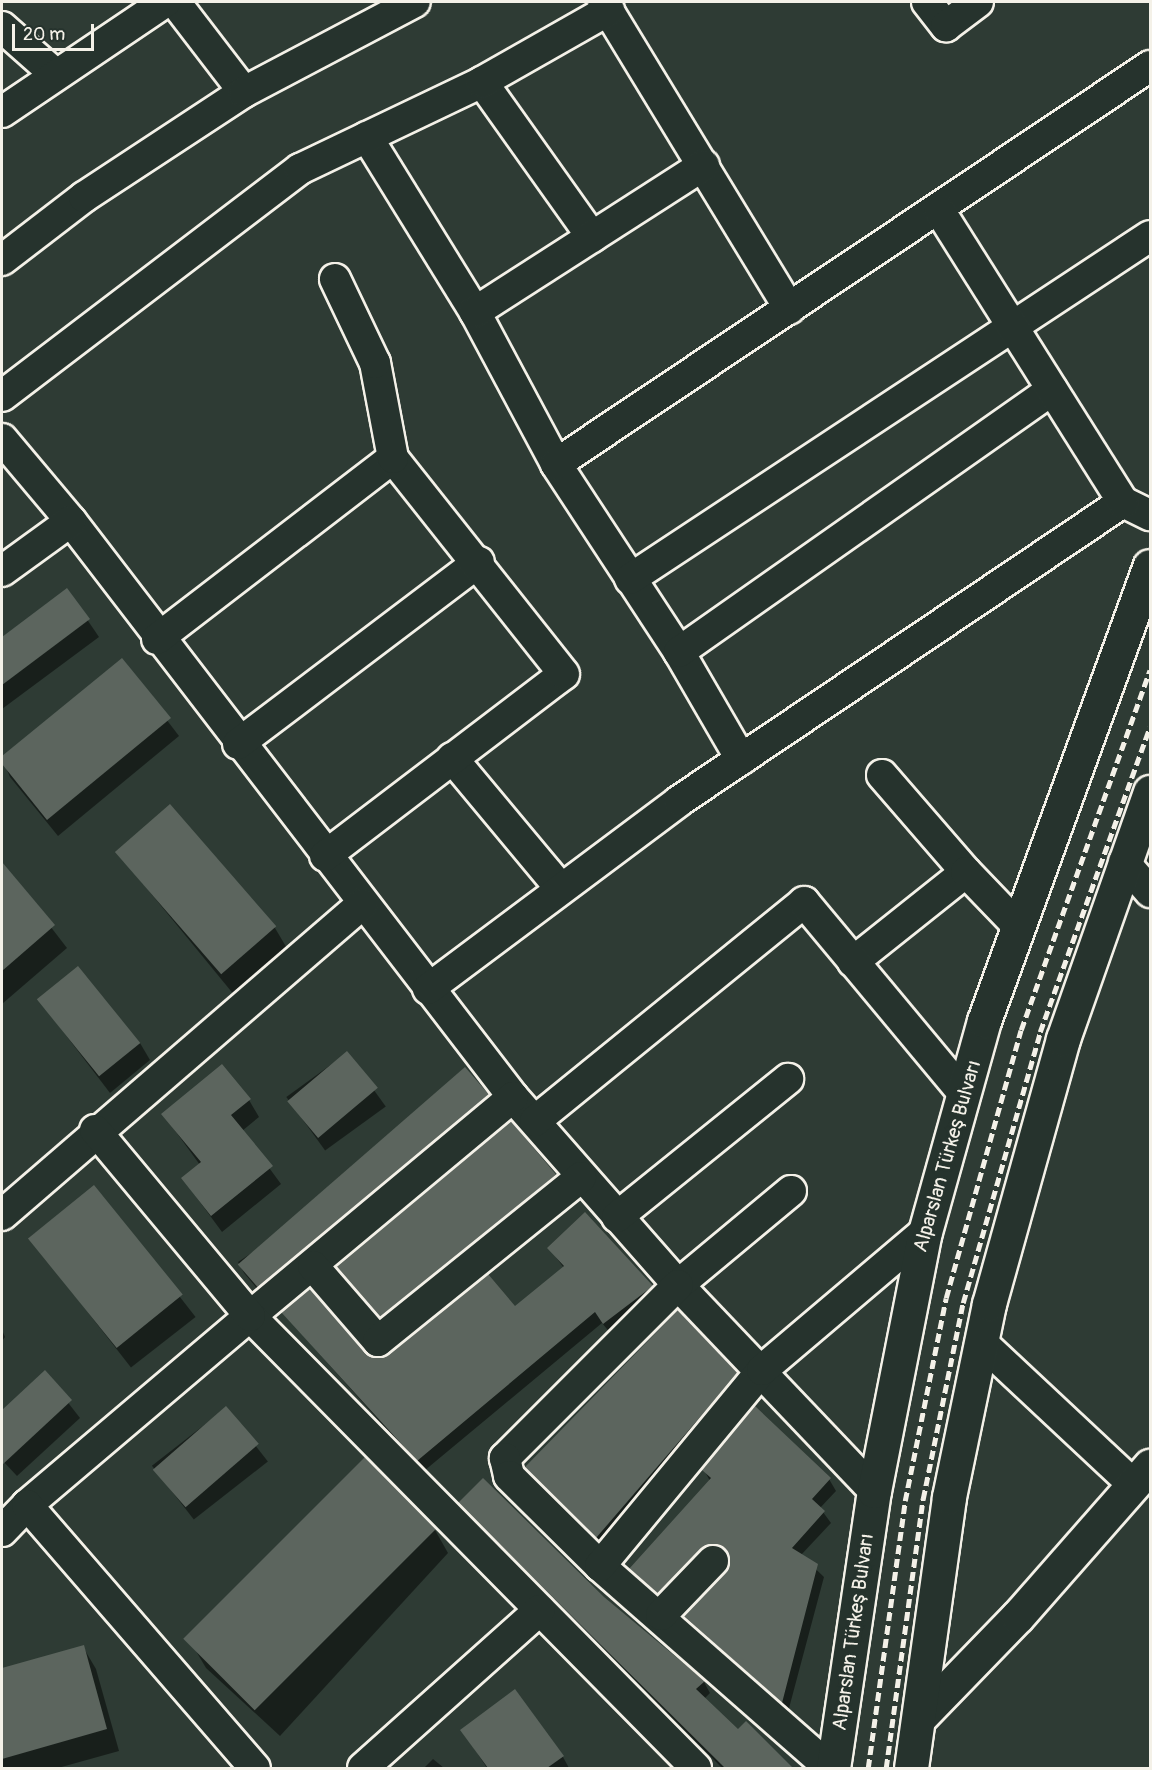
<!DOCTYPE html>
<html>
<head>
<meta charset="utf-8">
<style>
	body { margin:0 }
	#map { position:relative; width:1152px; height:1770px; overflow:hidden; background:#2e3b34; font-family:Pangolin,sans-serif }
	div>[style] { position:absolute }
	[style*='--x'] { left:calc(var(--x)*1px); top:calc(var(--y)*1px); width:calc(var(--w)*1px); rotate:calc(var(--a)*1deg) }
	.shadow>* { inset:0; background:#0007; transform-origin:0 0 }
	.building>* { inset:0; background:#5c655e; transform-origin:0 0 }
	.roads { filter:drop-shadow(2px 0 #f4f1e8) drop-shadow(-2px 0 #f4f1e8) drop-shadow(0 2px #f4f1e8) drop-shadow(0 -2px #f4f1e8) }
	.minor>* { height:30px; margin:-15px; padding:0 15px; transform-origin:15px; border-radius:15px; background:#26332d }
	.secondary>* { height:33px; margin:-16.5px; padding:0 16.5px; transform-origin:16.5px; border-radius:16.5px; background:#26332d }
	.primary>* { height:33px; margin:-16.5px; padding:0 16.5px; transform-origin:16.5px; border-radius:16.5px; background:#26332d }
	.rail>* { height:4.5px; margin-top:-2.25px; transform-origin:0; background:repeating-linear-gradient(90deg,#f4f1e8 0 9px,transparent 0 13.5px) }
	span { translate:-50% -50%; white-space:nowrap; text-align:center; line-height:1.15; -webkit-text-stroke:6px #26332d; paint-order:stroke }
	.street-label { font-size:20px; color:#f4f1e8 }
	.frame { position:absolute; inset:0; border:3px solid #f4f1e8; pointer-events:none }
	.scale { position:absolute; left:12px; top:24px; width:82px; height:27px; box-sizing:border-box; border:3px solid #f4f1e8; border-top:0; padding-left:8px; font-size:18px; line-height:21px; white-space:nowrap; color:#f4f1e8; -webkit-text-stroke:4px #26332d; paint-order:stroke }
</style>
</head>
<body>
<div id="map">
	<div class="shadow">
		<div style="clip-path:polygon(67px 590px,99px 637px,2px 709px,2px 639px)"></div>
		<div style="clip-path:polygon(121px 660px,179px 736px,58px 836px,10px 777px,2px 758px)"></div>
		<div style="clip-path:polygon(117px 852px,275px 928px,288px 950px,235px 996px)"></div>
		<div style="clip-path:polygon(10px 874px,67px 948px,2px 1004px,2px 882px)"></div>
		<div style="clip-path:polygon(39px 1000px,140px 1043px,150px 1060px,110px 1093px)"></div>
		<div style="left:347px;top:1053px;width:66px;height:75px;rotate:54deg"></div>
		<div style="clip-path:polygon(488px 1095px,494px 1107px,265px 1298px,244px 1273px,238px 1262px)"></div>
		<div style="clip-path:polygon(249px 1100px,259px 1117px,242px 1131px,281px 1184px,222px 1232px,183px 1179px,200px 1165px,163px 1114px)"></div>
		<div style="clip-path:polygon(555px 1176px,562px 1187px,387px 1327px,338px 1267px)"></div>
		<div style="left:94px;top:1187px;width:165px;height:82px;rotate:52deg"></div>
		<div style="clip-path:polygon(549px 1248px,652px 1287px,658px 1298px,611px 1334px,602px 1323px,424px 1471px,283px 1313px,382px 1360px,515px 1308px,564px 1268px)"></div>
		<div style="clip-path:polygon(2px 1330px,5px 1337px,2px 1341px)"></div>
		<div style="clip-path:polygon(45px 1373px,80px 1418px,17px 1476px,2px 1460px,2px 1412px)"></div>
		<div style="clip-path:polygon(736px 1373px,743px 1385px,603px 1548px,527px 1468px)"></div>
		<div style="left:226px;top:1408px;width:68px;height:94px;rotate:52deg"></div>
		<div style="clip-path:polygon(365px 1459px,435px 1530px,448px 1553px,280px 1736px,206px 1668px,193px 1646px)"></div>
		<div style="clip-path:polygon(704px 1470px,829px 1479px,836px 1491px,820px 1508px,831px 1523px,801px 1555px,824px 1577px,788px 1712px,685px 1617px,727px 1573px,731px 1559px,708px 1560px,665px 1604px,631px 1569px,710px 1481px)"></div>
		<div style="clip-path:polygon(460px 1503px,704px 1682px,710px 1693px,704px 1699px,738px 1731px,746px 1723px,791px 1768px,722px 1768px)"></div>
		<div style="clip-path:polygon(83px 1647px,96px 1669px,119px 1751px,58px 1768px,2px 1768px,2px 1670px)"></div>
		<div style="clip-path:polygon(462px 1730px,563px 1757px,569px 1768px,487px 1768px)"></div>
		<div style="clip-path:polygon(433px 1759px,444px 1768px,424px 1768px)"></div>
	</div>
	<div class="building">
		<div style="clip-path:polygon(67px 588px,90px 619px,2px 685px,2px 637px)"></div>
		<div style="clip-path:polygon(122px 658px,171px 718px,47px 820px,2px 764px,2px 756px)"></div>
		<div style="left:170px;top:804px;width:162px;height:73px;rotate:49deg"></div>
		<div style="clip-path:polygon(2px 862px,55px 925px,2px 971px)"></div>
		<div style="left:78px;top:966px;width:99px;height:53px;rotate:51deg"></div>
		<div style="left:347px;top:1051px;width:48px;height:78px;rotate:50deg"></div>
		<div style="clip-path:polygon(222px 1064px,251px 1099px,231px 1115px,273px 1166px,211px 1216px,181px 1178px,201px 1162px,161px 1114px)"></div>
		<div style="left:465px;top:1067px;width:37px;height:301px;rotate:49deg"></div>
		<div style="left:511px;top:1121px;width:70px;height:228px;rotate:50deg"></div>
		<div style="left:94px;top:1185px;width:141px;height:85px;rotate:51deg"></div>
		<div style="clip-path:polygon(585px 1212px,653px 1286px,603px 1324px,595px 1312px,417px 1461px,281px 1312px,310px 1289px,365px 1352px,381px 1358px,488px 1274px,515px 1306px,564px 1266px,547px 1248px)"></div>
		<div style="clip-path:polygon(678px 1310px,738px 1373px,596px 1538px,525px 1467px)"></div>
		<div style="clip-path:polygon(45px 1370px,72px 1400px,2px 1465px,2px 1410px)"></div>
		<div style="left:226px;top:1406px;width:50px;height:97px;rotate:49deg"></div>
		<div style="clip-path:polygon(755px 1406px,831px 1478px,812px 1499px,825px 1511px,792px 1548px,818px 1564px,782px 1703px,684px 1616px,726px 1572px,730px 1557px,724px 1548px,701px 1549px,658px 1594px,629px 1569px,711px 1478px,702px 1470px)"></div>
		<div style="left:365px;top:1457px;width:101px;height:257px;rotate:45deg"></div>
		<div style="clip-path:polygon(483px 1478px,604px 1597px,705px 1681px,696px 1689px,738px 1729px,746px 1721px,793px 1768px,725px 1768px,458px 1503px)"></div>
		<div style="clip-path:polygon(84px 1645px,107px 1729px,2px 1759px,2px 1668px)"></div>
		<div style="clip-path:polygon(515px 1689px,564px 1756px,547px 1768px,488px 1768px,460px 1730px)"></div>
	</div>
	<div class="roads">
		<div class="minor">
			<div style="--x:175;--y:2;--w:113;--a:52.5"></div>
			<div style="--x:603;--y:2;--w:359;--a:58.7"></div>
			<div style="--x:927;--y:2;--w:31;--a:52"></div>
			<div style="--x:946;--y:26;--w:40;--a:-37"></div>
			<div style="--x:2;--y:27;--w:69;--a:41.5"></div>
			<div style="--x:482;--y:82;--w:190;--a:54.6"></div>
			<div style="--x:2;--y:112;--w:197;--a:-34"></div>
			<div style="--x:367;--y:137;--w:206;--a:58.3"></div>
			<div style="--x:475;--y:312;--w:172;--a:61.9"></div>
			<div style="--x:556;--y:464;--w:225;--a:56.8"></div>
			<div style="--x:679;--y:652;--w:124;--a:59.9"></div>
			<div style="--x:2;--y:260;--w:103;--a:-37.5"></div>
			<div style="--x:84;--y:197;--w:191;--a:-33.3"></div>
			<div style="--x:244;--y:92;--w:193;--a:-27.8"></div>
			<div style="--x:475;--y:312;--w:272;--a:-32.7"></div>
			<div style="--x:2;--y:396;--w:375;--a:-37.3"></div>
			<div style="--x:300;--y:169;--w:202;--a:-25.5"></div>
			<div style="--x:482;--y:82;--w:146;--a:-29.6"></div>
			<div style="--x:2;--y:439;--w:107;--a:49.9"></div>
			<div style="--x:71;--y:521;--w:726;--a:52.5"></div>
			<div style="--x:513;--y:1097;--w:250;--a:48.7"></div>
			<div style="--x:678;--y:1285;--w:284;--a:46.4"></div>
			<div style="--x:556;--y:464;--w:715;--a:-33.82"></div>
			<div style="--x:1123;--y:502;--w:30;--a:26"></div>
			<div style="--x:2;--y:571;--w:85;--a:-35.9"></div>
			<div style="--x:630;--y:579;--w:623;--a:-33.41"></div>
			<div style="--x:157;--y:639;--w:297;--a:-37.5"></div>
			<div style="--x:679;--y:652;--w:456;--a:-35.1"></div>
			<div style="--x:238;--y:744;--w:302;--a:-37.1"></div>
			<div style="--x:452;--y:758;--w:170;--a:50.2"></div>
			<div style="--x:882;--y:775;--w:128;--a:49.1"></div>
			<div style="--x:325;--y:856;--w:300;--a:-37.3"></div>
			<div style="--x:564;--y:674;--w:275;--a:-128.4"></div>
			<div style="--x:393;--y:458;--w:97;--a:-100.7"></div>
			<div style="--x:375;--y:363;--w:93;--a:-115.5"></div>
			<div style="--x:1124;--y:862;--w:40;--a:49"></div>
			<div style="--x:853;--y:962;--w:144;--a:-38.5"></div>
			<div style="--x:966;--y:872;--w:75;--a:46.1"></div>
			<div style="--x:428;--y:989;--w:314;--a:-36.8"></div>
			<div style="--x:679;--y:801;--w:535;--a:-33.96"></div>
			<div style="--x:1123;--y:502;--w:345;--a:-122.2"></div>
			<div style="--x:513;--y:1097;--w:342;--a:140.2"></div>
			<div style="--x:250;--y:1316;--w:635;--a:45.38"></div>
			<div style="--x:535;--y:1121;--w:347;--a:-39.1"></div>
			<div style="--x:804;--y:902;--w:250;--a:50.2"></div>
			<div style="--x:791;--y:1191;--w:147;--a:140.2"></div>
			<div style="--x:678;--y:1285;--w:245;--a:135"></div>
			<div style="--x:505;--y:1458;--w:18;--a:77"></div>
			<div style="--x:509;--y:1476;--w:128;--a:44.7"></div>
			<div style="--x:600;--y:1566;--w:306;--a:41.3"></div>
			<div style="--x:2;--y:1215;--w:476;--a:-40.8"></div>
			<div style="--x:617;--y:1217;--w:220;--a:-38.9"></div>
			<div style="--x:313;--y:1266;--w:99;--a:49.1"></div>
			<div style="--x:378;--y:1341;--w:261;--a:-38.9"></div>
			<div style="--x:981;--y:1342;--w:209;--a:43.1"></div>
			<div style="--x:27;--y:1505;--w:292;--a:-40.3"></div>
			<div style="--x:250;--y:1316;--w:242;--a:-129.8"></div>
			<div style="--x:2;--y:1531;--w:36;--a:-46"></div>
			<div style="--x:27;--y:1505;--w:348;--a:49.1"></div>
			<div style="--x:600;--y:1566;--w:254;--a:-50.4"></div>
			<div style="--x:762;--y:1370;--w:214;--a:-40.3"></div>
			<div style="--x:661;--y:1615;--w:75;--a:-46.1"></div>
			<div style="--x:363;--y:1768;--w:237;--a:-41.8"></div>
		</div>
		<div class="secondary">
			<div style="--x:919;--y:1718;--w:142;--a:-45.9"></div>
			<div style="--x:1018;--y:1616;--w:200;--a:-48.7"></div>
		</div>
		<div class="primary">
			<div style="--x:833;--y:1768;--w:280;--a:-81.6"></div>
			<div style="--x:874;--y:1491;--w:264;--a:-78.9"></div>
			<div style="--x:925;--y:1232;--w:219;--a:-74.4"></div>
			<div style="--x:984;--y:1021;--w:484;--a:-70"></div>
			<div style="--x:911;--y:1768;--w:274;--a:-82"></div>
			<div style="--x:949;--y:1497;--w:197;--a:-78.3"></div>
			<div style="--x:989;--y:1304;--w:275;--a:-74.4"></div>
			<div style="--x:1063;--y:1039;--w:262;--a:-70.6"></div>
		</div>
	</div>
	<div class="rail">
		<div style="--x:868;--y:1768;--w:270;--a:-82.1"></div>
		<div style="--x:905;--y:1501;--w:207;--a:-78.6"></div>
		<div style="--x:946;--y:1298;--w:278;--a:-74.4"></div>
		<div style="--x:1021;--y:1030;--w:382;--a:-70.3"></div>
		<div style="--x:886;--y:1768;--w:272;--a:-82.2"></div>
		<div style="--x:923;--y:1499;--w:200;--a:-78.5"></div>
		<div style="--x:963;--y:1303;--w:282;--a:-74.1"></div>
		<div style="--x:1040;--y:1032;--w:324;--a:-70.2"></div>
	</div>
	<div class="street-label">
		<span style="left:947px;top:1156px;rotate:-74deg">Alparslan Türkeş Bulvarı</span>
		<span style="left:853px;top:1632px;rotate:-82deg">Alparslan Türkeş Bulvarı</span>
	</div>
	<div class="frame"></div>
	<div class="scale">20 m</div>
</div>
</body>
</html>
